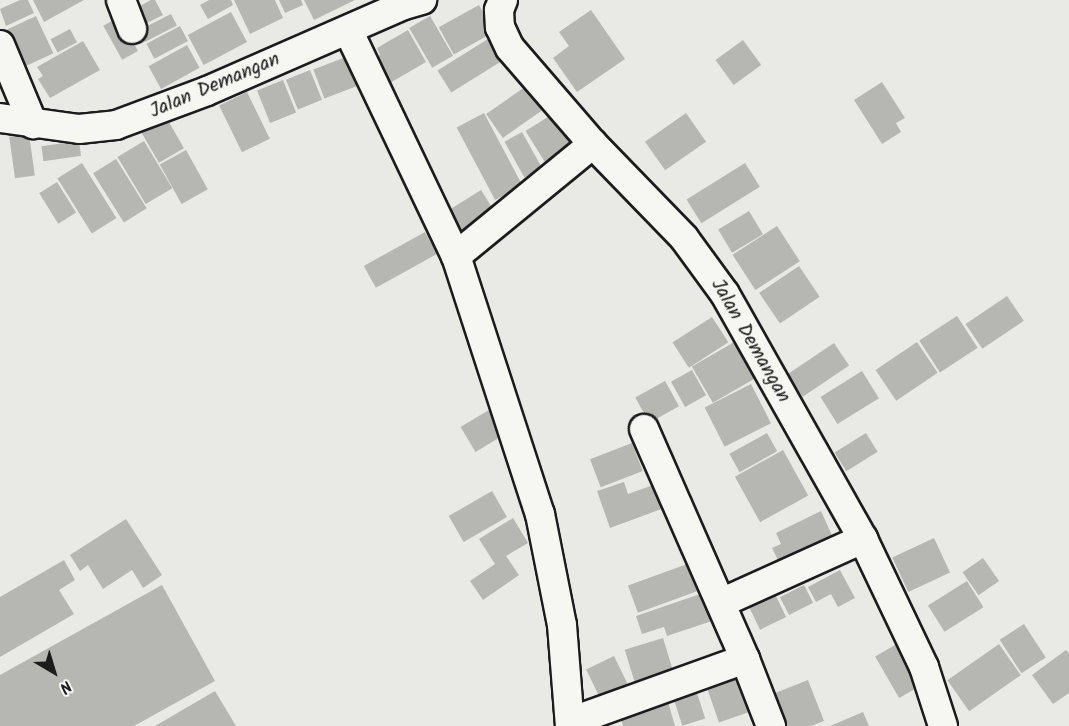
<!DOCTYPE html>
<html>
<head>
<meta charset="utf-8">
<style>
	body { margin:0 }
	#map { position:relative; width:1069px; height:726px; overflow:hidden; background:#e9e9e5; font-family:Kalam,sans-serif }
	div>[style] { position:absolute }
	[style*='--x'] { left:calc(var(--x)*1px); top:calc(var(--y)*1px); width:calc(var(--w)*1px); rotate:calc(var(--a)*1deg) }
	.building>* { inset:0; background:#b6b6b3; transform-origin:0 0 }
	.roads { filter:drop-shadow(2px 0 #1c1c1c) drop-shadow(-2px 0 #1c1c1c) drop-shadow(0 2px #1c1c1c) drop-shadow(0 -2px #1c1c1c) }
	.street>* { height:28px; margin:-14px; padding:0 14px; transform-origin:14px; border-radius:14px; background:#f6f6f2 }
	span { translate:-50% -50%; white-space:nowrap; text-align:center; line-height:1.15; -webkit-text-stroke:4.5px #f6f6f2; paint-order:stroke }
	.street-label { font-size:20px; color:#1c1c1c }
	.north { position:absolute; left:24px; top:642px; width:60px; height:60px; -webkit-text-stroke:4px #f6f6f2; paint-order:stroke; rotate:142deg; font-size:16px; font-weight:700; line-height:24px; text-align:center; color:#1c1c1c }
	.north::after { content:''; display:block; margin:auto; width:21px; height:27px; background:#1c1c1c; clip-path:polygon(50% 0,100% 100%,50% 72%,0 100%) }
</style>
</head>
<body>
<div id="map">
	<div class="building">
		<div style="clip-path:polygon(20px 0,28px 0,34px 13px,6px 26px,0 9px)"></div>
		<div style="clip-path:polygon(33px 0,84px 0,44px 22px)"></div>
		<div style="clip-path:polygon(151px 0,155px 0,163px 15px,137px 28px,129px 12px)"></div>
		<div style="clip-path:polygon(209px 0,231px 0,233px 5px,208px 19px,200px 5px)"></div>
		<div style="clip-path:polygon(234px 0,275px 0,283px 18px,250px 34px)"></div>
		<div style="clip-path:polygon(279px 0,301px 0,303px 5px,285px 13px)"></div>
		<div style="clip-path:polygon(304px 0,355px 0,314px 20px)"></div>
		<div style="left:479px;top:5px;width:31px;height:46px;rotate:61deg"></div>
		<div style="clip-path:polygon(591px 10px,625px 59px,577px 92px,553px 58px,569px 46px,559px 32px)"></div>
		<div style="left:231px;top:12px;width:34px;height:49px;rotate:62deg"></div>
		<div style="left:171px;top:14px;width:13px;height:36px;rotate:63deg"></div>
		<div style="left:36px;top:16px;width:41px;height:32px;rotate:65deg"></div>
		<div style="left:430px;top:16px;width:46px;height:24px;rotate:60deg"></div>
		<div style="left:119px;top:17px;width:39px;height:18px;rotate:61deg"></div>
		<div style="left:180px;top:26px;width:17px;height:38px;rotate:62deg"></div>
		<div style="left:70px;top:29px;width:15px;height:22px;rotate:62deg"></div>
		<div style="clip-path:polygon(408px 30px,426px 62px,383px 87px,368px 61px,380px 55px,377px 48px)"></div>
		<div style="left:496px;top:34px;width:26px;height:69px;rotate:58deg"></div>
		<div style="left:743px;top:40px;width:31px;height:34px;rotate:54deg"></div>
		<div style="clip-path:polygon(83px 41px,100px 70px,50px 98px,38px 79px,43px 76px,37px 67px)"></div>
		<div style="left:187px;top:45px;width:26px;height:44px;rotate:61deg"></div>
		<div style="left:346px;top:57px;width:31px;height:35px;rotate:69deg"></div>
		<div style="left:310px;top:70px;width:32px;height:26px;rotate:68deg"></div>
		<div style="left:283px;top:80px;width:35px;height:28px;rotate:68deg"></div>
		<div style="left:532px;top:82px;width:29px;height:56px;rotate:55deg"></div>
		<div style="clip-path:polygon(882px 82px,905px 118px,896px 123px,901px 132px,882px 144px,854px 100px)"></div>
		<div style="left:247px;top:92px;width:52px;height:31px;rotate:64deg"></div>
		<div style="left:556px;top:112px;width:36px;height:36px;rotate:58deg"></div>
		<div style="left:484px;top:113px;width:82px;height:31px;rotate:62deg"></div>
		<div style="left:686px;top:113px;width:35px;height:50px;rotate:55deg"></div>
		<div style="left:166px;top:117px;width:36px;height:29px;rotate:60deg"></div>
		<div style="left:522px;top:132px;width:41px;height:20px;rotate:61deg"></div>
		<div style="left:29px;top:134px;width:42px;height:20px;rotate:82deg"></div>
		<div style="left:79px;top:141px;width:15px;height:38px;rotate:82deg"></div>
		<div style="left:144px;top:141px;width:55px;height:31px;rotate:59deg"></div>
		<div style="left:186px;top:150px;width:45px;height:30px;rotate:61deg"></div>
		<div style="left:116px;top:159px;width:58px;height:27px;rotate:58deg"></div>
		<div style="left:82px;top:163px;width:65px;height:29px;rotate:58deg"></div>
		<div style="left:745px;top:163px;width:28px;height:69px;rotate:58deg"></div>
		<div style="left:57px;top:182px;width:36px;height:21px;rotate:58deg"></div>
		<div style="left:481px;top:190px;width:28px;height:41px;rotate:58deg"></div>
		<div style="left:749px;top:211px;width:27px;height:36px;rotate:59deg"></div>
		<div style="left:777px;top:226px;width:42px;height:53px;rotate:57deg"></div>
		<div style="left:425px;top:232px;width:25px;height:70px;rotate:61deg"></div>
		<div style="left:799px;top:266px;width:37px;height:48px;rotate:56deg"></div>
		<div style="left:1007px;top:296px;width:30px;height:50px;rotate:56deg"></div>
		<div style="left:957px;top:316px;width:38px;height:45px;rotate:57deg"></div>
		<div style="left:712px;top:317px;width:30px;height:47px;rotate:57deg"></div>
		<div style="left:736px;top:341px;width:42px;height:51px;rotate:60deg"></div>
		<div style="left:917px;top:342px;width:37px;height:50px;rotate:56deg"></div>
		<div style="left:834px;top:343px;width:27px;height:56px;rotate:56deg"></div>
		<div style="left:692px;top:370px;width:29px;height:24px;rotate:61deg"></div>
		<div style="left:862px;top:371px;width:32px;height:49px;rotate:58deg"></div>
		<div style="left:665px;top:381px;width:29px;height:34px;rotate:61deg"></div>
		<div style="left:751px;top:384px;width:44px;height:52px;rotate:63deg"></div>
		<div style="left:494px;top:407px;width:29px;height:39px;rotate:59deg"></div>
		<div style="left:767px;top:433px;width:21px;height:43px;rotate:61deg"></div>
		<div style="left:866px;top:433px;width:22px;height:37px;rotate:58deg"></div>
		<div style="left:632px;top:443px;width:30px;height:45px;rotate:69deg"></div>
		<div style="left:783px;top:450px;width:52px;height:55px;rotate:61deg"></div>
		<div style="clip-path:polygon(624px 482px,628px 494px,656px 484px,664px 508px,610px 528px,597px 491px)"></div>
		<div style="left:492px;top:491px;width:30px;height:50px;rotate:60deg"></div>
		<div style="clip-path:polygon(821px 511px,834px 540px,781px 566px,772px 548px,781px 544px,776px 533px)"></div>
		<div style="clip-path:polygon(513px 518px,528px 543px,506px 556px,519px 575px,483px 600px,470px 581px,495px 564px,479px 539px)"></div>
		<div style="clip-path:polygon(126px 519px,162px 575px,143px 588px,132px 570px,103px 589px,88px 565px,80px 571px,70px 555px)"></div>
		<div style="left:934px;top:538px;width:38px;height:46px;rotate:65deg"></div>
		<div style="left:983px;top:558px;width:28px;height:25px;rotate:55deg"></div>
		<div style="clip-path:polygon(64px 560px,75px 580px,59px 590px,74px 614px,0 657px,0 597px)"></div>
		<div style="left:690px;top:563px;width:29px;height:66px;rotate:70deg"></div>
		<div style="clip-path:polygon(840px 570px,855px 598px,838px 607px,831px 594px,816px 602px,808px 587px)"></div>
		<div style="left:967px;top:581px;width:31px;height:46px;rotate:58deg"></div>
		<div style="clip-path:polygon(162px 585px,215px 681px,134px 726px,0 726px,0 675px)"></div>
		<div style="left:804px;top:585px;width:20px;height:27px;rotate:63deg"></div>
		<div style="left:773px;top:590px;width:30px;height:29px;rotate:64deg"></div>
		<div style="clip-path:polygon(709px 591px,718px 619px,667px 636px,664px 627px,642px 634px,636px 616px)"></div>
		<div style="left:1024px;top:624px;width:40px;height:29px;rotate:57deg"></div>
		<div style="left:663px;top:638px;width:37px;height:40px;rotate:73deg"></div>
		<div style="left:902px;top:641px;width:48px;height:31px;rotate:60deg"></div>
		<div style="left:999px;top:644px;width:38px;height:63px;rotate:55deg"></div>
		<div style="clip-path:polygon(1066px 650px,1069px 653px,1069px 693px,1053px 704px,1032px 675px)"></div>
		<div style="left:614px;top:656px;width:43px;height:31px;rotate:64deg"></div>
		<div style="left:740px;top:676px;width:37px;height:35px;rotate:71deg"></div>
		<div style="clip-path:polygon(808px 680px,824px 721px,811px 726px,776px 726px,765px 697px)"></div>
		<div style="left:695px;top:687px;width:33px;height:24px;rotate:72deg"></div>
		<div style="clip-path:polygon(215px 691px,236px 726px,155px 726px)"></div>
		<div style="clip-path:polygon(668px 702px,675px 726px,623px 726px,620px 716px)"></div>
		<div style="clip-path:polygon(863px 712px,869px 726px,830px 726px)"></div>
	</div>
	<div class="roads">
		<div class="street">
			<div style="--x:121;--y:0;--w:31;--a:69"></div>
			<div style="--x:503;--y:0;--w:11;--a:112"></div>
			<div style="--x:499;--y:10;--w:17;--a:87"></div>
			<div style="--x:500;--y:27;--w:23;--a:65"></div>
			<div style="--x:510;--y:48;--w:127;--a:49.2"></div>
			<div style="--x:593;--y:144;--w:131;--a:45.9"></div>
			<div style="--x:684;--y:238;--w:69;--a:53.8"></div>
			<div style="--x:725;--y:294;--w:281;--a:60.6"></div>
			<div style="--x:863;--y:539;--w:142;--a:64.5"></div>
			<div style="--x:924;--y:667;--w:62;--a:72.1"></div>
			<div style="--x:348;--y:30;--w:250;--a:64.5"></div>
			<div style="--x:456;--y:256;--w:271;--a:72"></div>
			<div style="--x:540;--y:514;--w:113;--a:78.8"></div>
			<div style="--x:562;--y:625;--w:101;--a:85.5"></div>
			<div style="--x:0;--y:45;--w:86;--a:67.3"></div>
			<div style="--x:0;--y:118;--w:80;--a:7.9"></div>
			<div style="--x:79;--y:129;--w:37;--a:-6"></div>
			<div style="--x:116;--y:125;--w:97;--a:-20.5"></div>
			<div style="--x:207;--y:91;--w:215;--a:-23.6"></div>
			<div style="--x:404;--y:5;--w:19;--a:-16"></div>
			<div style="--x:456;--y:256;--w:177;--a:-39.3"></div>
			<div style="--x:644;--y:429;--w:251;--a:66.3"></div>
			<div style="--x:745;--y:659;--w:72;--a:68.8"></div>
			<div style="--x:721;--y:603;--w:156;--a:-24.3"></div>
			<div style="--x:570;--y:722;--w:186;--a:-19.8"></div>
		</div>
	</div>
	<div class="street-label">
		<span style="left:215px;top:86px;rotate:-23deg">Jalan Demangan</span>
		<span style="left:750px;top:341px;rotate:60deg">Jalan Demangan</span>
	</div>
	<div class="north">N</div>
</div>
</body>
</html>
